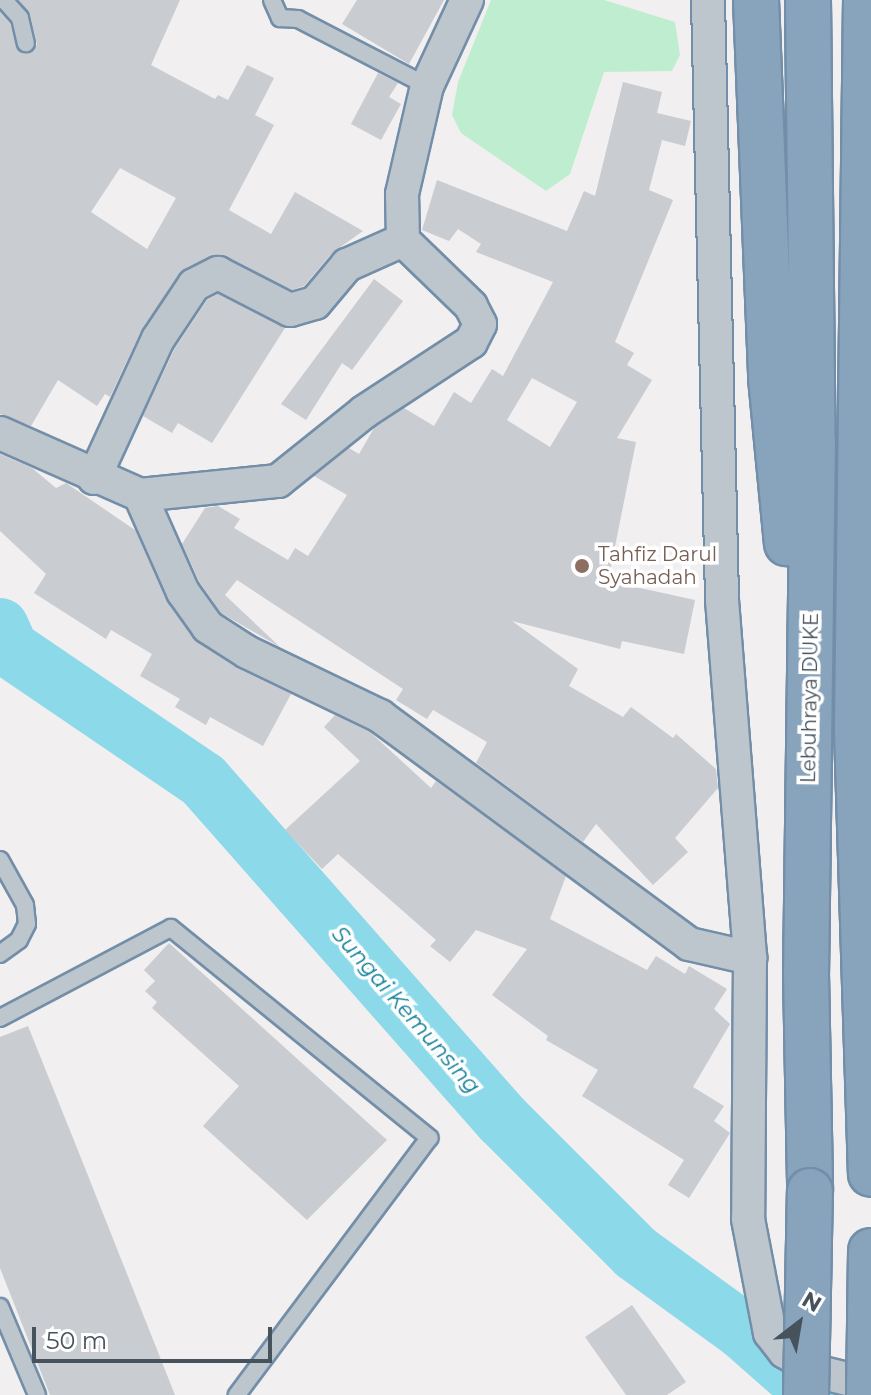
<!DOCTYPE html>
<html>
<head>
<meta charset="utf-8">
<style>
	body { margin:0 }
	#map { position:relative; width:871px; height:1395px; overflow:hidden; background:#f1efef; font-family:Montserrat,sans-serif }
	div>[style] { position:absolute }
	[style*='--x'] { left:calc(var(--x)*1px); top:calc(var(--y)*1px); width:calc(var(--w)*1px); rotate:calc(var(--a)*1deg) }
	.green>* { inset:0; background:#beeecf }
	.river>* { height:58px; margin:-29px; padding:0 29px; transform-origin:29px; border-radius:29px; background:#8cd9ea }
	.building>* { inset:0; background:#c9ccd1 }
	.roads { filter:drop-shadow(2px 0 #738ea8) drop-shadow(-2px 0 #738ea8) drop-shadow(0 2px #738ea8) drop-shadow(0 -2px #738ea8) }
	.lane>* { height:16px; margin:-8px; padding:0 8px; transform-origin:8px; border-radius:8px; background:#bdc6cd }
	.street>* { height:32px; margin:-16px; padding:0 16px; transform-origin:16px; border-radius:16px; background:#bdc6cd }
	.highway>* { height:44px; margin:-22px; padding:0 22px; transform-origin:22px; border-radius:22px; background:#88a3bc }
	.bridges { filter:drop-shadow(2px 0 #738ea8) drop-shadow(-2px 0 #738ea8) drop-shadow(0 2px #738ea8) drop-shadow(0 -2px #738ea8) }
	.highway-bridge>* { height:44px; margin:-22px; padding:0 22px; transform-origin:22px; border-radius:22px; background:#88a3bc }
	.dots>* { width:22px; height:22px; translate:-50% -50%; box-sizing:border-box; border:4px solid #fff; border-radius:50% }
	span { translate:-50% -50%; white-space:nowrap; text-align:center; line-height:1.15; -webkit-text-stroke:7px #fff; paint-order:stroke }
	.education-label { font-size:20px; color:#785e54 }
	.left { translate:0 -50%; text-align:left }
	.street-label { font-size:20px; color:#47535c }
	.water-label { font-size:22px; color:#107f97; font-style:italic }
	.north { position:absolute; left:759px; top:1283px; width:80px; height:80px; -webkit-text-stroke:6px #fff; paint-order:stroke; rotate:31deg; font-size:22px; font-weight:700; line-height:32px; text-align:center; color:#47535c }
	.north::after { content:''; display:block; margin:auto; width:28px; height:36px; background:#47535c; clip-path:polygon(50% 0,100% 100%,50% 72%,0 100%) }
	.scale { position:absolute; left:32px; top:1327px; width:240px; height:36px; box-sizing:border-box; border:4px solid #47535c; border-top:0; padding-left:10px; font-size:24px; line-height:28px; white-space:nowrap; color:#47535c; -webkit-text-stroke:6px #fff; paint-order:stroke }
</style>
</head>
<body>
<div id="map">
	<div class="green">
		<div style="clip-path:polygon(491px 0,604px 0,675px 22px,680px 55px,672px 71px,604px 72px,570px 174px,546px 191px,461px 133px,452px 115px,458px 82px)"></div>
	</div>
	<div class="river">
		<div style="--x:0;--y:627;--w:24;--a:66"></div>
		<div style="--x:10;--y:649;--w:233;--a:34.2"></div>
		<div style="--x:203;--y:780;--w:453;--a:48.6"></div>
		<div style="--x:503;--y:1120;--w:188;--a:45"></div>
		<div style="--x:636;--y:1253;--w:131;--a:36"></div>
		<div style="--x:742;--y:1330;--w:98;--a:41.3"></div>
	</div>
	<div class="building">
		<div style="clip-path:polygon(evenodd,19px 0,180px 0,151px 65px,215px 99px,218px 95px,228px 100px,247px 65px,274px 78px,255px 115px,274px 125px,229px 210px,271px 234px,295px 192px,363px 231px,332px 253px,304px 286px,292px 290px,219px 254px,186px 268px,142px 329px,110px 397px,105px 394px,97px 406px,58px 380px,31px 426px,0 414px,0 12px,10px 23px,19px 51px,29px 53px,37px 45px,30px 15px,19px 0,120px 168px,176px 198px,147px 249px,91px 212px,120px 168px)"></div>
		<div style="clip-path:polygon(357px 0,444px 0,409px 64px,342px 24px)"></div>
		<div style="clip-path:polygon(378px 73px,398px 83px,389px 97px,401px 104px,381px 140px,351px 124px)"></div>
		<div style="clip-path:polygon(evenodd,623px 82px,662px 92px,657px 113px,691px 121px,685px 146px,662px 140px,649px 190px,673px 200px,615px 342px,634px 353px,627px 365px,652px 380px,617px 438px,636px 442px,608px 581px,695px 600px,684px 654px,622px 641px,620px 649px,512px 621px,578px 669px,569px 686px,623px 717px,631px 707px,673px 738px,676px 734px,716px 769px,718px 788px,675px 838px,688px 852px,653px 885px,596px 824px,583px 842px,476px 763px,487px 742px,433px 710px,427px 719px,396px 700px,403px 689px,237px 580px,225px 595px,280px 647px,221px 613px,200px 583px,182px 544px,205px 508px,218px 506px,240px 519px,234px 528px,288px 560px,295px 548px,308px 556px,347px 495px,314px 476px,349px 448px,359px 454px,374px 428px,404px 408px,434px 426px,454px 392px,471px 403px,492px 369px,503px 376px,553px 282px,476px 252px,481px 244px,458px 229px,449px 241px,422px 230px,437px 180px,567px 231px,584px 191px,595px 196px,623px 82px,532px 378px,577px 402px,550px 447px,507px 420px,532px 378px)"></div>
		<div style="clip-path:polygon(374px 279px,403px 301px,352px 370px,342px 363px,306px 420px,281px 404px)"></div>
		<div style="clip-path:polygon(218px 294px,285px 328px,212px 443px,178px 423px,172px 433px,143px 416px,175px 348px,207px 300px)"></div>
		<div style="clip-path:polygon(0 454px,32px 468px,56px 488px,66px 483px,135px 530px,166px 600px,193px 638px,237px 668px,291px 694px,263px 746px,210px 717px,206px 725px,175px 707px,180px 699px,140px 676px,152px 654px,111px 630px,106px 639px,34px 593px,46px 574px,0 531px)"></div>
		<div style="clip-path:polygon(335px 715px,370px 732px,431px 788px,436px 781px,566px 876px,550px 919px,647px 970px,656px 956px,685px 974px,689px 966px,727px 989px,714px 1009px,730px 1024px,693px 1087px,724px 1106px,714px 1121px,730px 1133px,689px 1198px,668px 1185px,684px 1160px,582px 1096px,598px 1070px,546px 1040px,548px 1036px,492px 995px,527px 949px,476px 930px,450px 962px,430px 946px,436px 940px,338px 854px,322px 869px,285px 830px,360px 761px,324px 727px)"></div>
		<div style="clip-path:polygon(169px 943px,387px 1140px,307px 1220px,203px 1126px,239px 1086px,152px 1008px,157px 1002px,145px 991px,155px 981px,144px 970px)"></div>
		<div style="clip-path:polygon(28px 1026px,81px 1158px,175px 1395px,50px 1395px,0 1268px,0 1037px)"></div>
		<div style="clip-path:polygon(632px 1305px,686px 1382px,667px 1395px,626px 1395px,585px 1337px)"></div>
	</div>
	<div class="roads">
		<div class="lane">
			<div style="--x:4;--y:0;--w:24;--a:48"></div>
			<div style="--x:20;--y:18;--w:26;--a:77"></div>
			<div style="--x:272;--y:0;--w:20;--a:66"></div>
			<div style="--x:280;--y:18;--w:18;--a:3"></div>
			<div style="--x:298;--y:19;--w:145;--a:27.4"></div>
			<div style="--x:0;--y:860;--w:51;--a:60.9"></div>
			<div style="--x:25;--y:905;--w:19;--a:84"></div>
			<div style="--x:27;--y:924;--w:18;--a:117"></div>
			<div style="--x:19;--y:940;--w:24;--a:144"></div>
			<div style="--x:0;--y:1018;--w:193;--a:-27.8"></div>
			<div style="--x:171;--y:928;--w:333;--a:39.1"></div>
			<div style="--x:429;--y:1138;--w:321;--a:126.8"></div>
			<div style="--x:0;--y:1307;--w:95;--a:67.2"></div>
		</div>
		<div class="street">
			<div style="--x:708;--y:0;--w:600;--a:88.66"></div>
			<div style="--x:722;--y:600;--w:359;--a:85.5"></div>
			<div style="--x:750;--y:958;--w:261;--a:90.4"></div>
			<div style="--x:748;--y:1219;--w:116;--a:79.1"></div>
			<div style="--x:770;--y:1333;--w:24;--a:52"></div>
			<div style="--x:785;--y:1352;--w:39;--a:30"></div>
			<div style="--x:819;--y:1372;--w:54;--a:14"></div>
			<div style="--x:0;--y:433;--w:153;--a:23.9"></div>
			<div style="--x:140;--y:495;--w:139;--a:-5.8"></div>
			<div style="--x:278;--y:481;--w:110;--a:-38.7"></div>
			<div style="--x:364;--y:412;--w:128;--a:-33.2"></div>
			<div style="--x:471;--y:342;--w:20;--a:-63"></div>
			<div style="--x:480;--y:324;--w:20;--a:-117"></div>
			<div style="--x:471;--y:306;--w:95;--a:-135.9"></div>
			<div style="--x:403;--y:240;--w:46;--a:-91.2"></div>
			<div style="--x:402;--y:194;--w:111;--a:-77"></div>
			<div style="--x:427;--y:86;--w:95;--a:-65.1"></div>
			<div style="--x:94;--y:478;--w:153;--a:-65.3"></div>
			<div style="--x:158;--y:339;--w:65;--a:-56.3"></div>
			<div style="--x:194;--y:285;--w:27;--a:-27"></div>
			<div style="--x:218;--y:273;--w:81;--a:27.2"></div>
			<div style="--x:290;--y:310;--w:26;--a:-16"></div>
			<div style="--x:315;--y:303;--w:50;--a:-49.9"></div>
			<div style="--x:347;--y:265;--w:61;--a:-24.1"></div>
			<div style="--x:140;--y:495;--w:106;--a:66.1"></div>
			<div style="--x:183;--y:592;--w:43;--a:54.5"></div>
			<div style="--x:208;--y:627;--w:46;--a:32.7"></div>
			<div style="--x:247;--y:652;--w:148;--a:25.7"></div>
			<div style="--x:380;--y:716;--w:384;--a:36.4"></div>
			<div style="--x:689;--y:944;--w:63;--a:12.9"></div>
		</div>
		<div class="highway">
			<div style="--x:756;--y:0;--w:378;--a:87.7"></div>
			<div style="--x:771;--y:378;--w:166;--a:84.5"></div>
			<div style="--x:808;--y:0;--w:442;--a:89.4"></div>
			<div style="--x:813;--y:442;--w:532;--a:90.75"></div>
			<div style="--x:806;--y:974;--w:217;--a:88.9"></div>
			<div style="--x:866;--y:0;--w:731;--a:90.71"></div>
			<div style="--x:857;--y:731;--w:443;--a:88.2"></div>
		</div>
	</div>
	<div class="bridges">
		<div class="highway-bridge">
			<div style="--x:806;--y:1395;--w:204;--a:-88.9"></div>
			<div style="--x:869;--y:1395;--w:144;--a:-89.2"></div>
		</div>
	</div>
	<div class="dots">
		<div style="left:582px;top:566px;background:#8d6e63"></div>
	</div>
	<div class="education-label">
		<span class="left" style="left:598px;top:566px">Tahfiz Darul<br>Syahadah</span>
	</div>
	<div class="street-label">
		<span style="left:810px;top:698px;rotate:-89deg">Lebuhraya DUKE</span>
	</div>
	<div class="water-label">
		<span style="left:406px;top:1010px;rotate:49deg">Sungai Kemunsing</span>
	</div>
	<div class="north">N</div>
	<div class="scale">50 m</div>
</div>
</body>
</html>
